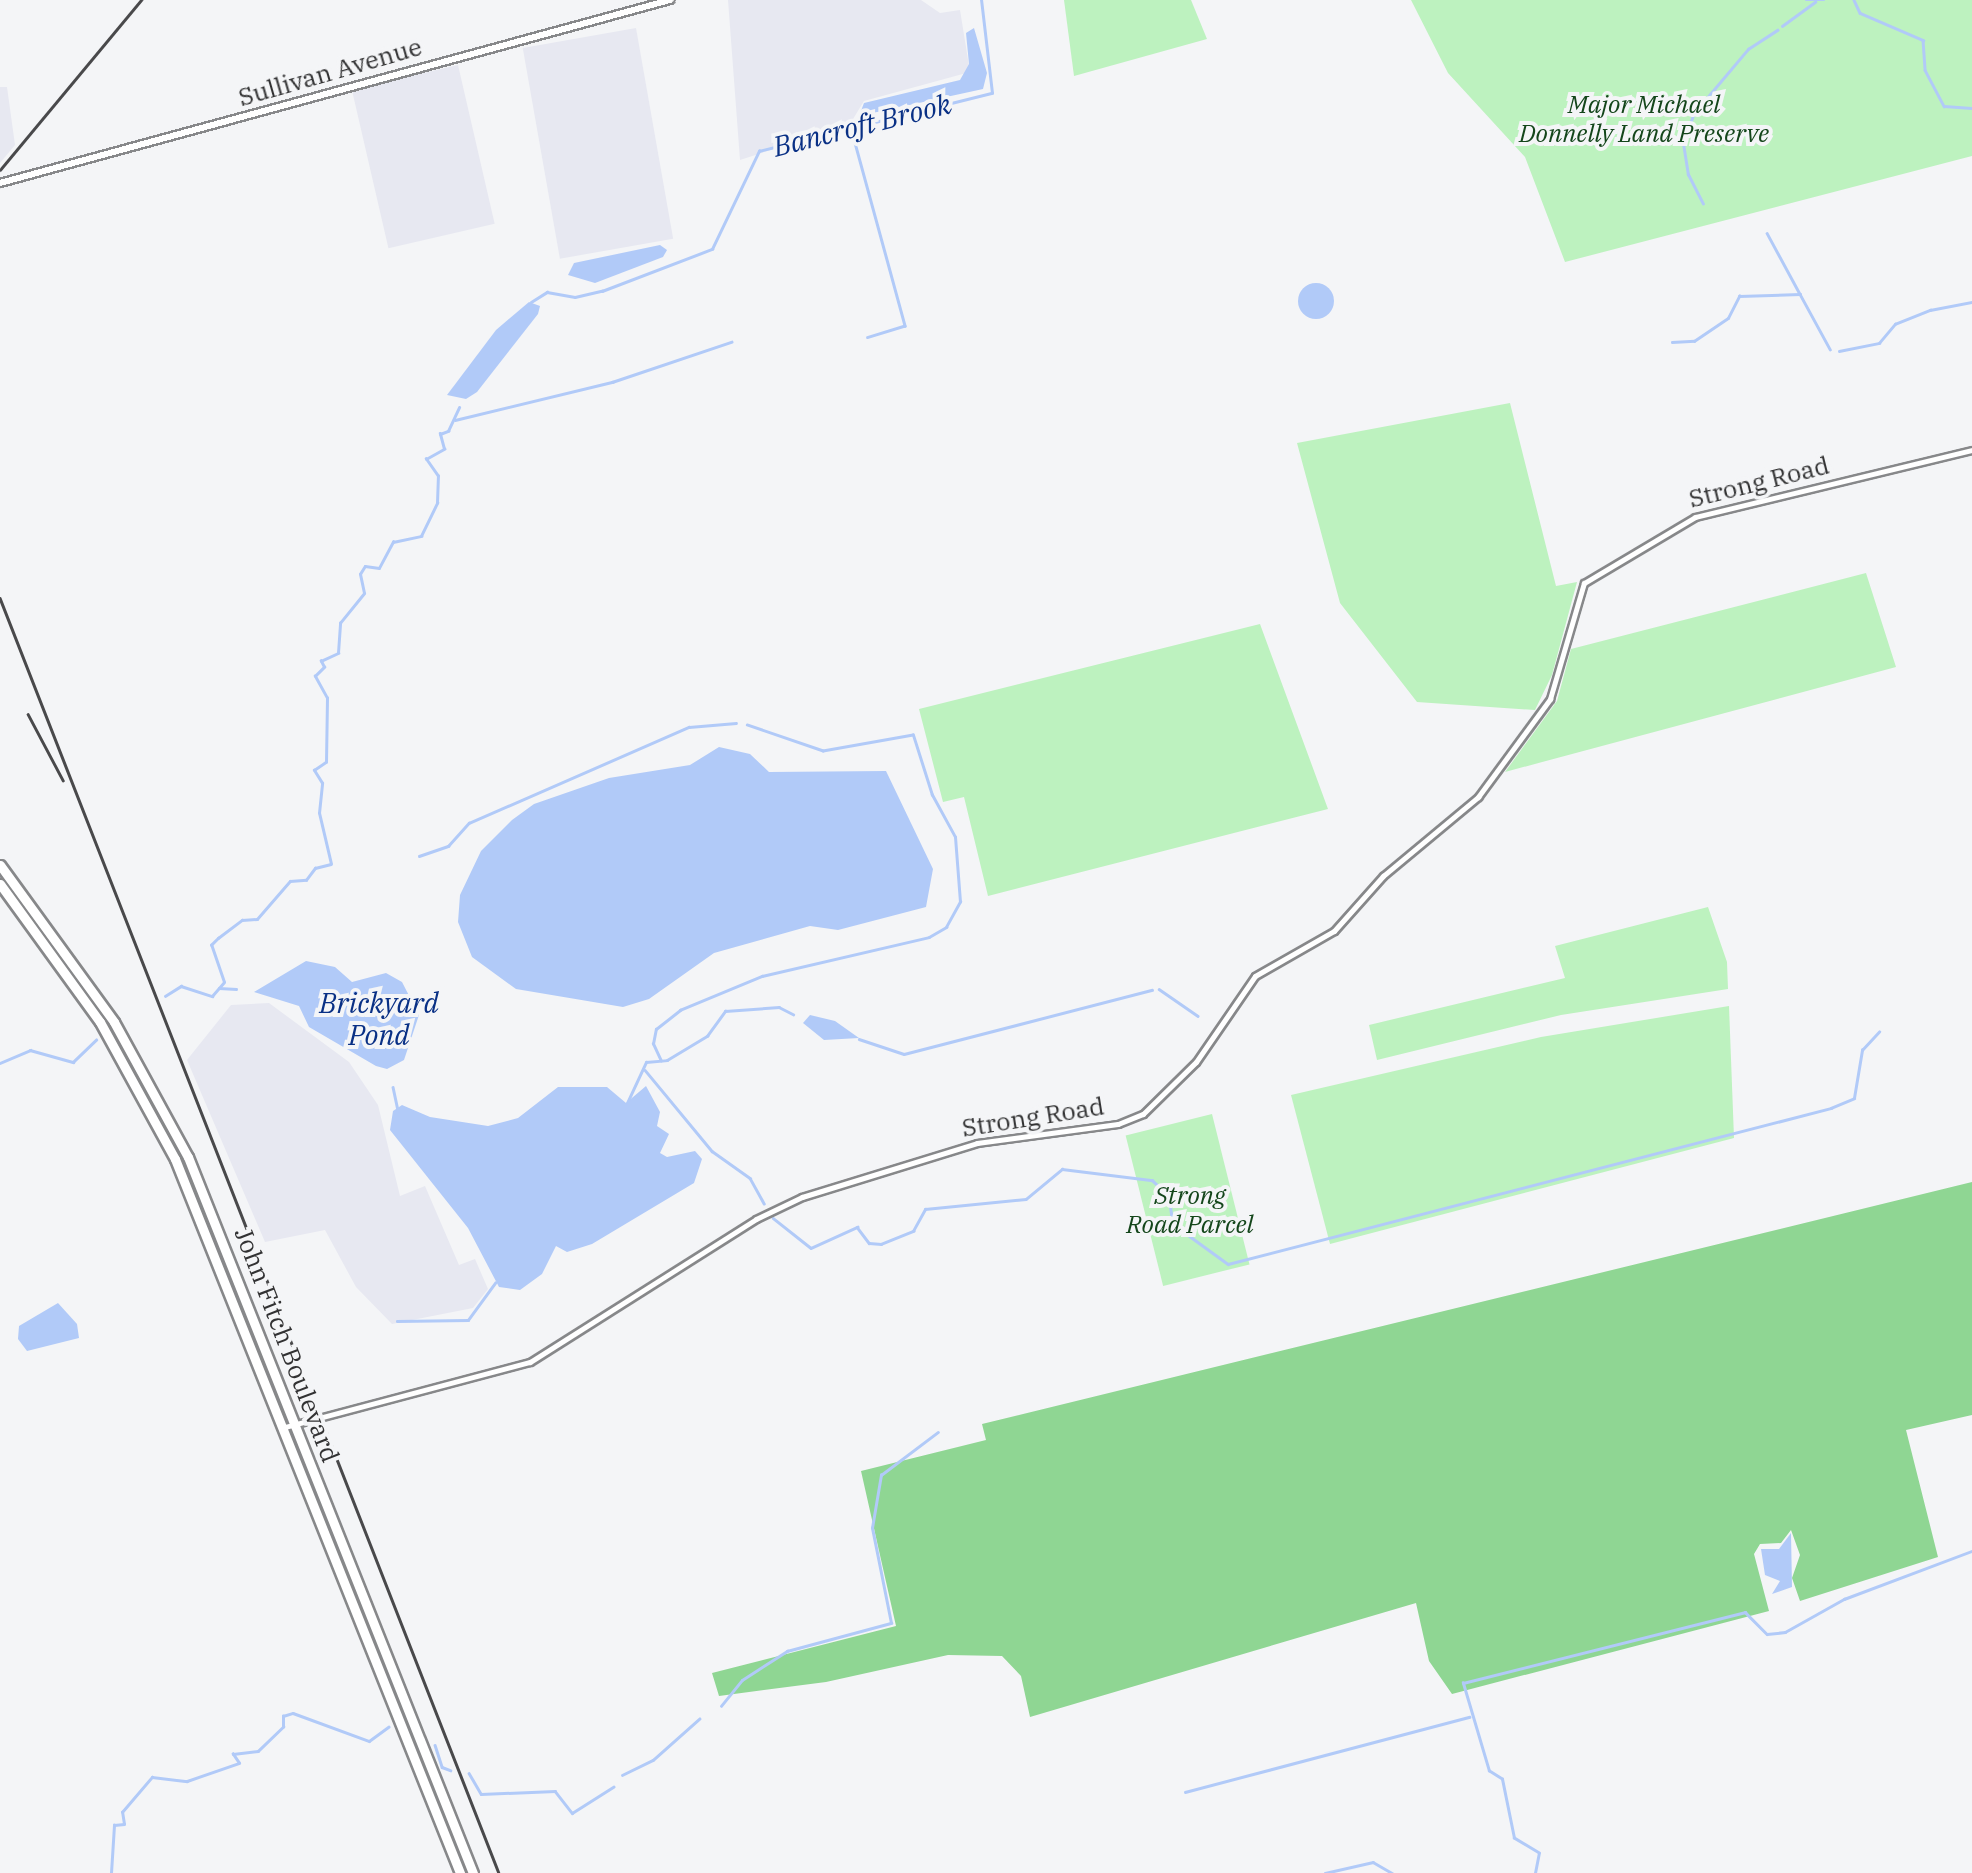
<!DOCTYPE html>
<html>
<head>
<meta charset="utf-8">
<style>
	body { margin:0 }
	#map { position:relative; width:1972px; height:1873px; overflow:hidden; background:#f4f5f7; font-family:"IBM Plex Serif",serif }
	div>[style] { position:absolute }
	[style*='--x'] { left:calc(var(--x)*1px); top:calc(var(--y)*1px); width:calc(var(--w)*1px); rotate:calc(var(--a)*1deg) }
	.built>* { inset:0; background:#e7e8f1; transform-origin:0 0 }
	.green>* { inset:0; background:#bdf2bf; transform-origin:0 0 }
	.forest>* { inset:0; background:#8fd693 }
	.water>* { inset:0; background:#b1caf8 }
	.round { border-radius:50% }
	.stream>* { height:2.5px; margin:-1.25px; padding:0 1.25px; transform-origin:1.25px; border-radius:1.25px; background:#b1caf8 }
	.roads { filter:drop-shadow(2px 0 #87888a) drop-shadow(-2px 0 #87888a) drop-shadow(0 2px #87888a) drop-shadow(0 -2px #87888a) }
	.minor>* { height:5px; margin:-2.5px; padding:0 2.5px; transform-origin:2.5px; border-radius:2.5px; background:#fff }
	.major>* { height:6px; margin:-3px; padding:0 3px; transform-origin:3px; border-radius:3px; background:#fff }
	.highway>* { height:9px; margin:-4.5px; padding:0 4.5px; transform-origin:4.5px; border-radius:4.5px; background:#fff }
	.rail>* { height:2.5px; margin:-1.25px; padding:0 1.25px; transform-origin:1.25px; border-radius:1.25px; background:#49494b }
	span { translate:-50% -50%; white-space:nowrap; text-align:center; line-height:1.15; -webkit-text-stroke:8px #f4f5f7; paint-order:stroke }
	.street-label { font-size:25px; color:#323233 }
	.park-label { font-size:25px; color:#14461b; font-style:italic }
	.water-label { font-size:28px; color:#093085; font-style:italic }
</style>
</head>
<body>
<div id="map">
	<div class="built">
		<div style="clip-path:polygon(728px 0,921px 0,940px 13px,960px 10px,970px 72px,864px 101px,850px 124px,740px 160px)"></div>
		<div style="left:636px;top:28px;width:214px;height:115px;rotate:80deg"></div>
		<div style="left:458px;top:65px;width:163px;height:109px;rotate:77deg"></div>
		<div style="clip-path:polygon(0 87px,7px 87px,15px 145px,0 163px)"></div>
		<div style="clip-path:polygon(269px 1003px,349px 1062px,378px 1105px,400px 1196px,425px 1186px,459px 1265px,475px 1259px,488px 1289px,473px 1308px,392px 1324px,356px 1287px,325px 1230px,265px 1242px,187px 1060px,231px 1005px)"></div>
	</div>
	<div class="green">
		<div style="clip-path:polygon(1064px 0,1191px 0,1207px 39px,1074px 76px)"></div>
		<div style="clip-path:polygon(1411px 0,1972px 0,1972px 156px,1565px 262px,1525px 157px,1448px 73px)"></div>
		<div style="clip-path:polygon(1510px 403px,1556px 586px,1577px 582px,1552px 675px,1535px 710px,1417px 702px,1340px 603px,1297px 443px)"></div>
		<div style="clip-path:polygon(1866px 573px,1896px 667px,1505px 772px,1557px 701px,1571px 649px)"></div>
		<div style="clip-path:polygon(1260px 624px,1328px 809px,988px 896px,964px 797px,943px 802px,919px 709px)"></div>
		<div style="clip-path:polygon(1708px 907px,1727px 962px,1728px 989px,1561px 1015px,1377px 1060px,1369px 1025px,1565px 978px,1555px 946px)"></div>
		<div style="clip-path:polygon(1729px 1006px,1734px 1138px,1330px 1244px,1291px 1095px,1541px 1037px)"></div>
		<div style="left:1212px;top:1114px;width:155px;height:89px;rotate:76deg"></div>
	</div>
	<div class="forest">
		<div style="clip-path:polygon(1972px 1182px,1972px 1415px,1906px 1430px,1938px 1557px,1800px 1601px,1792px 1578px,1800px 1555px,1791px 1530px,1781px 1543px,1760px 1544px,1754px 1554px,1769px 1611px,1452px 1694px,1429px 1661px,1416px 1603px,1030px 1717px,1021px 1676px,1002px 1656px,948px 1655px,826px 1682px,719px 1696px,712px 1673px,896px 1626px,861px 1471px,986px 1440px,982px 1424px)"></div>
	</div>
	<div class="water">
		<div style="clip-path:polygon(974px 28px,987px 73px,983px 89px,859px 116px,864px 103px,960px 80px,969px 64px,966px 33px)"></div>
		<div style="clip-path:polygon(660px 245px,667px 250px,663px 257px,595px 283px,568px 275px,574px 263px)"></div>
		<div class="round" style="left:1298px;top:283px;width:36px;height:36px"></div>
		<div style="clip-path:polygon(529px 302px,540px 306px,538px 314px,477px 392px,466px 399px,447px 395px,496px 330px)"></div>
		<div style="clip-path:polygon(719px 747px,750px 754px,769px 772px,886px 771px,933px 869px,926px 907px,838px 930px,810px 926px,714px 953px,649px 999px,623px 1007px,516px 989px,472px 957px,458px 922px,460px 895px,481px 851px,512px 820px,534px 804px,609px 778px,690px 765px)"></div>
		<div style="clip-path:polygon(306px 961px,335px 967px,352px 982px,386px 973px,402px 982px,419px 1015px,404px 1060px,387px 1069px,376px 1066px,309px 1027px,299px 1006px,254px 992px)"></div>
		<div style="clip-path:polygon(810px 1015px,835px 1021px,859px 1038px,824px 1040px,803px 1023px)"></div>
		<div style="clip-path:polygon(646px 1086px,660px 1112px,657px 1126px,669px 1134px,660px 1153px,667px 1157px,695px 1151px,702px 1159px,694px 1183px,592px 1244px,567px 1252px,556px 1246px,542px 1274px,520px 1290px,499px 1287px,468px 1228px,390px 1130px,393px 1111px,402px 1105px,430px 1117px,488px 1126px,518px 1118px,558px 1087px,607px 1087px,626px 1103px)"></div>
		<div style="clip-path:polygon(58px 1303px,77px 1324px,79px 1338px,27px 1351px,18px 1339px,19px 1326px)"></div>
		<div style="clip-path:polygon(1791px 1533px,1792px 1587px,1772px 1594px,1780px 1581px,1765px 1575px,1761px 1549px,1779px 1549px)"></div>
	</div>
	<div class="stream">
		<div style="--x:1806;--y:0;--w:18;--a:0"></div>
		<div style="--x:1854;--y:0;--w:14;--a:65"></div>
		<div style="--x:1860;--y:13;--w:69;--a:23.2"></div>
		<div style="--x:1923;--y:40;--w:30;--a:86"></div>
		<div style="--x:1925;--y:70;--w:41;--a:62.2"></div>
		<div style="--x:1944;--y:106;--w:28;--a:4"></div>
		<div style="--x:1782;--y:26;--w:41;--a:-36"></div>
		<div style="--x:851;--y:128;--w:205;--a:74.7"></div>
		<div style="--x:905;--y:326;--w:39;--a:163"></div>
		<div style="--x:1703;--y:204;--w:33;--a:-117"></div>
		<div style="--x:1688;--y:175;--w:32;--a:-99"></div>
		<div style="--x:1683;--y:143;--w:32;--a:-70"></div>
		<div style="--x:1694;--y:113;--w:84;--a:-49.8"></div>
		<div style="--x:1748;--y:49;--w:35;--a:-33"></div>
		<div style="--x:1767;--y:233;--w:69;--a:61.6"></div>
		<div style="--x:531;--y:302;--w:19;--a:-32"></div>
		<div style="--x:547;--y:292;--w:28;--a:10"></div>
		<div style="--x:575;--y:297;--w:28;--a:-13"></div>
		<div style="--x:602;--y:291;--w:118;--a:-20.9"></div>
		<div style="--x:712;--y:249;--w:109;--a:-64.4"></div>
		<div style="--x:759;--y:151;--w:240;--a:-14"></div>
		<div style="--x:992;--y:93;--w:94;--a:-96.7"></div>
		<div style="--x:1672;--y:342;--w:22;--a:-3"></div>
		<div style="--x:1694;--y:341;--w:41;--a:-34.1"></div>
		<div style="--x:1728;--y:318;--w:25;--a:-63"></div>
		<div style="--x:1739;--y:296;--w:61;--a:-1.9"></div>
		<div style="--x:1800;--y:294;--w:63;--a:61.4"></div>
		<div style="--x:1839;--y:351;--w:41;--a:-11.3"></div>
		<div style="--x:1879;--y:343;--w:25;--a:-50"></div>
		<div style="--x:1895;--y:324;--w:38;--a:-22"></div>
		<div style="--x:1930;--y:310;--w:43;--a:-10.8"></div>
		<div style="--x:455;--y:420;--w:162;--a:-13.6"></div>
		<div style="--x:612;--y:382;--w:126;--a:-18.6"></div>
		<div style="--x:419;--y:856;--w:31;--a:-19"></div>
		<div style="--x:448;--y:846;--w:31;--a:-48"></div>
		<div style="--x:469;--y:823;--w:240;--a:-23.6"></div>
		<div style="--x:689;--y:727;--w:47;--a:-4.9"></div>
		<div style="--x:219;--y:988;--w:17;--a:3"></div>
		<div style="--x:1159;--y:989;--w:47;--a:34.7"></div>
		<div style="--x:165;--y:996;--w:19;--a:-32"></div>
		<div style="--x:181;--y:986;--w:33;--a:18"></div>
		<div style="--x:212;--y:996;--w:18;--a:-49"></div>
		<div style="--x:224;--y:982;--w:39;--a:-109"></div>
		<div style="--x:211;--y:945;--w:10;--a:-45"></div>
		<div style="--x:218;--y:938;--w:30;--a:-37"></div>
		<div style="--x:242;--y:920;--w:15;--a:-4"></div>
		<div style="--x:257;--y:919;--w:50;--a:-49"></div>
		<div style="--x:290;--y:881;--w:16;--a:-4"></div>
		<div style="--x:306;--y:880;--w:15;--a:-53"></div>
		<div style="--x:315;--y:868;--w:16;--a:-14"></div>
		<div style="--x:331;--y:864;--w:52;--a:-103.2"></div>
		<div style="--x:319;--y:813;--w:30;--a:-84"></div>
		<div style="--x:322;--y:783;--w:15;--a:-122"></div>
		<div style="--x:314;--y:770;--w:14;--a:-34"></div>
		<div style="--x:326;--y:762;--w:64;--a:-89.1"></div>
		<div style="--x:327;--y:698;--w:25;--a:-119"></div>
		<div style="--x:315;--y:676;--w:13;--a:-45"></div>
		<div style="--x:324;--y:667;--w:7;--a:-117"></div>
		<div style="--x:321;--y:661;--w:19;--a:-25"></div>
		<div style="--x:338;--y:653;--w:30;--a:-86"></div>
		<div style="--x:340;--y:623;--w:38;--a:-51"></div>
		<div style="--x:364;--y:593;--w:19;--a:-102"></div>
		<div style="--x:360;--y:574;--w:9;--a:-58"></div>
		<div style="--x:365;--y:566;--w:14;--a:8"></div>
		<div style="--x:379;--y:568;--w:30;--a:-62"></div>
		<div style="--x:393;--y:542;--w:29;--a:-12"></div>
		<div style="--x:421;--y:536;--w:37;--a:-64"></div>
		<div style="--x:437;--y:503;--w:27;--a:-88"></div>
		<div style="--x:438;--y:476;--w:21;--a:-125"></div>
		<div style="--x:426;--y:459;--w:21;--a:-29"></div>
		<div style="--x:444;--y:449;--w:16;--a:-105"></div>
		<div style="--x:440;--y:434;--w:9;--a:-21"></div>
		<div style="--x:448;--y:431;--w:26;--a:-65"></div>
		<div style="--x:859;--y:1039;--w:47;--a:18.4"></div>
		<div style="--x:904;--y:1054;--w:256;--a:-14.5"></div>
		<div style="--x:661;--y:1061;--w:19;--a:-115"></div>
		<div style="--x:653;--y:1044;--w:15;--a:-79"></div>
		<div style="--x:656;--y:1029;--w:31;--a:-38"></div>
		<div style="--x:680;--y:1010;--w:89;--a:-22.5"></div>
		<div style="--x:762;--y:976;--w:171;--a:-13.1"></div>
		<div style="--x:929;--y:937;--w:20;--a:-30"></div>
		<div style="--x:946;--y:927;--w:29;--a:-61"></div>
		<div style="--x:960;--y:902;--w:65;--a:-94.4"></div>
		<div style="--x:955;--y:837;--w:48;--a:-118.7"></div>
		<div style="--x:932;--y:795;--w:63;--a:-107.6"></div>
		<div style="--x:913;--y:735;--w:91;--a:169.9"></div>
		<div style="--x:823;--y:751;--w:80;--a:-161.1"></div>
		<div style="--x:0;--y:1063;--w:33;--a:-23"></div>
		<div style="--x:30;--y:1050;--w:45;--a:15.6"></div>
		<div style="--x:73;--y:1062;--w:32;--a:-44"></div>
		<div style="--x:645;--y:1070;--w:105;--a:50.4"></div>
		<div style="--x:712;--y:1151;--w:47;--a:35.4"></div>
		<div style="--x:750;--y:1178;--w:29;--a:61"></div>
		<div style="--x:393;--y:1087;--w:24;--a:78"></div>
		<div style="--x:627;--y:1103;--w:45;--a:-65.1"></div>
		<div style="--x:646;--y:1062;--w:21;--a:-5"></div>
		<div style="--x:667;--y:1060;--w:47;--a:-31"></div>
		<div style="--x:707;--y:1036;--w:31;--a:-54"></div>
		<div style="--x:725;--y:1011;--w:54;--a:-4.2"></div>
		<div style="--x:779;--y:1007;--w:16;--a:27"></div>
		<div style="--x:773;--y:1218;--w:48;--a:38.3"></div>
		<div style="--x:811;--y:1248;--w:51;--a:-24.5"></div>
		<div style="--x:857;--y:1227;--w:20;--a:53"></div>
		<div style="--x:869;--y:1243;--w:12;--a:5"></div>
		<div style="--x:881;--y:1244;--w:35;--a:-22"></div>
		<div style="--x:913;--y:1231;--w:25;--a:-61"></div>
		<div style="--x:925;--y:1209;--w:101;--a:-5.7"></div>
		<div style="--x:1026;--y:1199;--w:47;--a:-39.8"></div>
		<div style="--x:1062;--y:1169;--w:91;--a:7"></div>
		<div style="--x:1152;--y:1180;--w:23;--a:43"></div>
		<div style="--x:1169;--y:1196;--w:28;--a:82"></div>
		<div style="--x:1173;--y:1224;--w:68;--a:36"></div>
		<div style="--x:1228;--y:1264;--w:623;--a:-14.5"></div>
		<div style="--x:1831;--y:1108;--w:25;--a:-23"></div>
		<div style="--x:1854;--y:1098;--w:49;--a:-80.5"></div>
		<div style="--x:1862;--y:1050;--w:25;--a:-47"></div>
		<div style="--x:397;--y:1321;--w:71;--a:-0.8"></div>
		<div style="--x:468;--y:1320;--w:46;--a:-53.9"></div>
		<div style="--x:721;--y:1706;--w:33;--a:-51"></div>
		<div style="--x:742;--y:1680;--w:54;--a:-32.8"></div>
		<div style="--x:787;--y:1651;--w:108;--a:-15.1"></div>
		<div style="--x:891;--y:1623;--w:97;--a:-101.3"></div>
		<div style="--x:872;--y:1528;--w:54;--a:-80.4"></div>
		<div style="--x:881;--y:1475;--w:71;--a:-37"></div>
		<div style="--x:435;--y:1745;--w:23;--a:72"></div>
		<div style="--x:442;--y:1767;--w:9;--a:21"></div>
		<div style="--x:469;--y:1773;--w:24;--a:60"></div>
		<div style="--x:481;--y:1794;--w:74;--a:-2.3"></div>
		<div style="--x:555;--y:1791;--w:28;--a:52"></div>
		<div style="--x:572;--y:1813;--w:49;--a:-32.4"></div>
		<div style="--x:622;--y:1775;--w:34;--a:-26"></div>
		<div style="--x:653;--y:1760;--w:62;--a:-41.7"></div>
		<div style="--x:1185;--y:1792;--w:294;--a:-14.8"></div>
		<div style="--x:111;--y:1873;--w:48;--a:-86.4"></div>
		<div style="--x:114;--y:1825;--w:10;--a:-6"></div>
		<div style="--x:124;--y:1824;--w:12;--a:-99"></div>
		<div style="--x:122;--y:1812;--w:46;--a:-49.4"></div>
		<div style="--x:152;--y:1777;--w:35;--a:7"></div>
		<div style="--x:187;--y:1781;--w:55;--a:-19.1"></div>
		<div style="--x:239;--y:1763;--w:11;--a:-124"></div>
		<div style="--x:233;--y:1754;--w:25;--a:-7"></div>
		<div style="--x:258;--y:1751;--w:35;--a:-44"></div>
		<div style="--x:283;--y:1727;--w:11;--a:-90"></div>
		<div style="--x:283;--y:1716;--w:10;--a:-17"></div>
		<div style="--x:293;--y:1713;--w:81;--a:20.2"></div>
		<div style="--x:369;--y:1741;--w:24;--a:-36"></div>
		<div style="--x:1325;--y:1873;--w:49;--a:-12.9"></div>
		<div style="--x:1373;--y:1862;--w:22;--a:30"></div>
		<div style="--x:1535;--y:1873;--w:20;--a:-79"></div>
		<div style="--x:1539;--y:1853;--w:29;--a:-149"></div>
		<div style="--x:1514;--y:1838;--w:60;--a:-101.5"></div>
		<div style="--x:1502;--y:1779;--w:15;--a:-148"></div>
		<div style="--x:1489;--y:1771;--w:92;--a:-106.5"></div>
		<div style="--x:1463;--y:1683;--w:291;--a:-14.1"></div>
		<div style="--x:1745;--y:1612;--w:31;--a:45"></div>
		<div style="--x:1767;--y:1634;--w:18;--a:-6"></div>
		<div style="--x:1785;--y:1632;--w:68;--a:-29.2"></div>
		<div style="--x:1844;--y:1599;--w:137;--a:-20.6"></div>
	</div>
	<div class="roads">
		<div class="minor">
			<div style="--x:285;--y:1427;--w:253;--a:-14.9"></div>
			<div style="--x:530;--y:1362;--w:267;--a:-32.3"></div>
			<div style="--x:756;--y:1219;--w:51;--a:-25.6"></div>
			<div style="--x:802;--y:1197;--w:183;--a:-17.1"></div>
			<div style="--x:977;--y:1143;--w:142;--a:-7.7"></div>
			<div style="--x:1118;--y:1124;--w:27;--a:-22"></div>
			<div style="--x:1143;--y:1114;--w:74;--a:-44.5"></div>
			<div style="--x:1196;--y:1062;--w:104;--a:-55.5"></div>
			<div style="--x:1255;--y:976;--w:91;--a:-29.7"></div>
			<div style="--x:1334;--y:931;--w:74;--a:-48.3"></div>
			<div style="--x:1383;--y:876;--w:124;--a:-39.7"></div>
			<div style="--x:1478;--y:797;--w:122;--a:-53.7"></div>
			<div style="--x:1550;--y:699;--w:121;--a:-73.7"></div>
			<div style="--x:1584;--y:583;--w:129;--a:-30.7"></div>
			<div style="--x:1695;--y:517;--w:285;--a:-13.6"></div>
		</div>
		<div class="major">
			<div style="--x:0;--y:183;--w:695;--a:-15.28"></div>
		</div>
		<div class="highway">
			<div style="--x:0;--y:865;--w:194;--a:54"></div>
			<div style="--x:114;--y:1022;--w:154;--a:61.3"></div>
			<div style="--x:188;--y:1157;--w:771;--a:68.3"></div>
			<div style="--x:0;--y:884;--w:170;--a:54.1"></div>
			<div style="--x:100;--y:1022;--w:156;--a:61.3"></div>
			<div style="--x:175;--y:1159;--w:769;--a:68.24"></div>
		</div>
	</div>
	<div class="rail">
		<div style="--x:0;--y:170;--w:221;--a:-50.3"></div>
		<div style="--x:0;--y:598;--w:1369;--a:68.63"></div>
		<div style="--x:28;--y:714;--w:75;--a:62.1"></div>
	</div>
	<div class="street-label">
		<span style="left:330px;top:72px;rotate:-16deg">Sullivan Avenue</span>
		<span style="left:1759px;top:482px;rotate:-14deg">Strong Road</span>
		<span style="left:1033px;top:1117px;rotate:-9deg">Strong Road</span>
		<span style="left:287px;top:1345px;rotate:69deg">John Fitch Boulevard</span>
	</div>
	<div class="park-label">
		<span style="left:1644px;top:119px">Major Michael<br>Donnelly Land Preserve</span>
		<span style="left:1190px;top:1210px">Strong<br>Road Parcel</span>
	</div>
	<div class="water-label">
		<span style="left:862px;top:125px;rotate:-14deg">Bancroft Brook</span>
		<span style="left:379px;top:1019px">Brickyard<br>Pond</span>
	</div>
</div>
</body>
</html>
